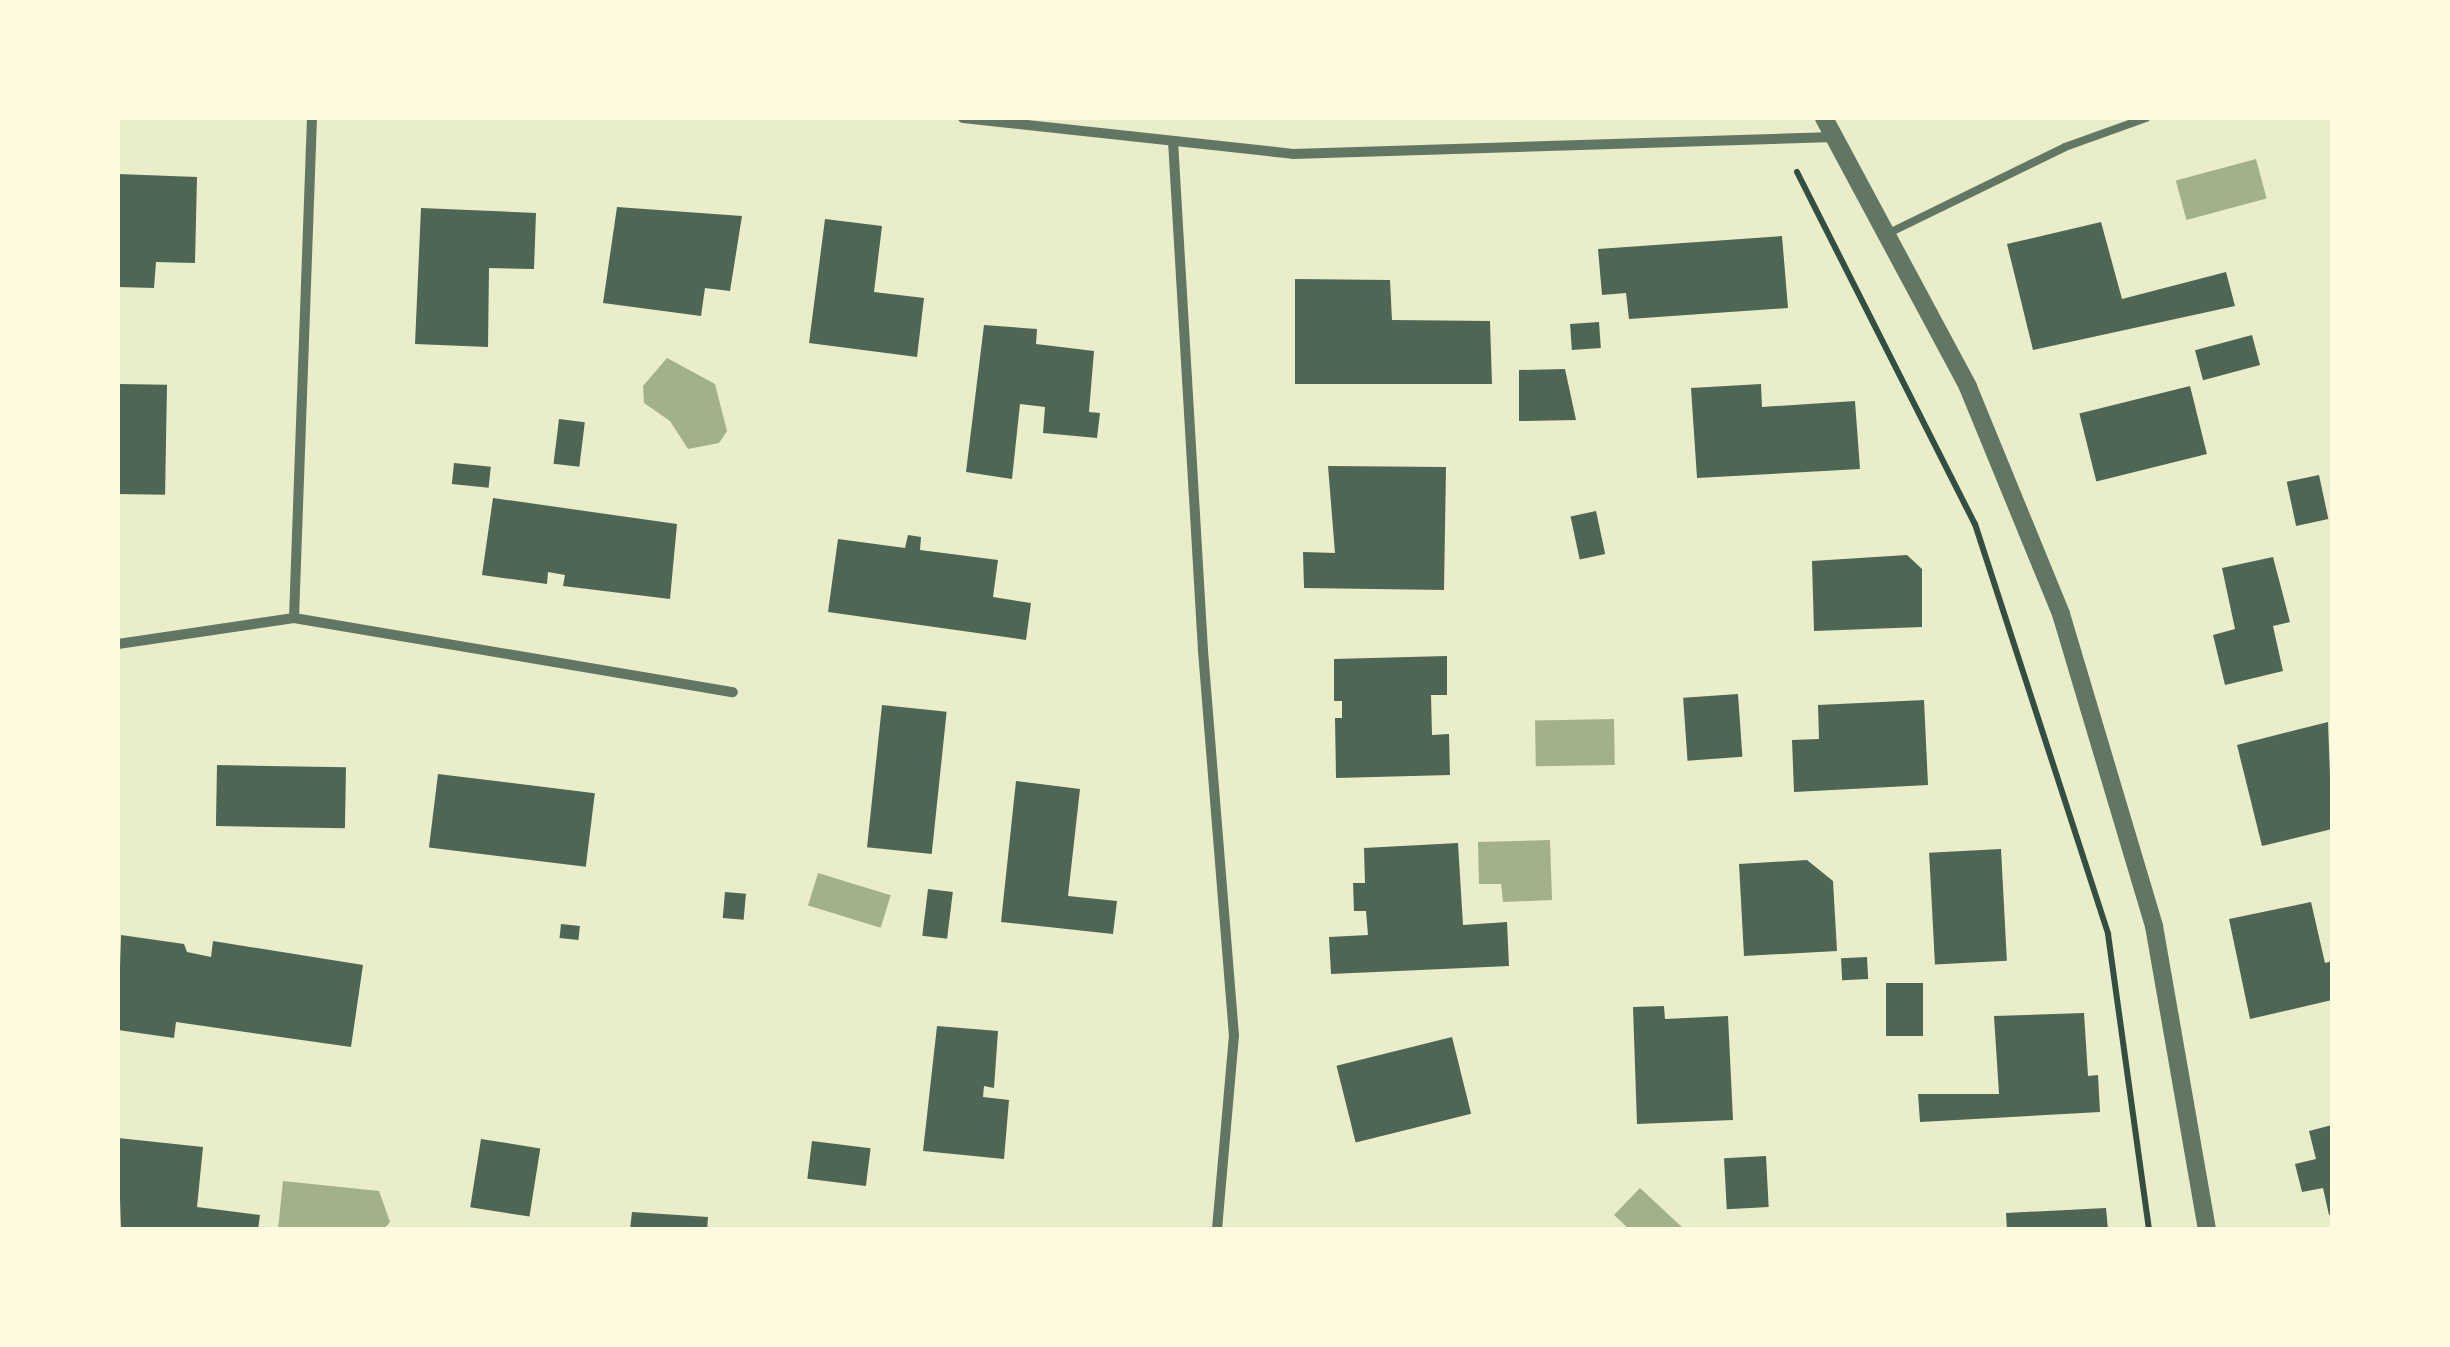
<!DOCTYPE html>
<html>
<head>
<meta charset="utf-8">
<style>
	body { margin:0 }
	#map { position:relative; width:2450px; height:1347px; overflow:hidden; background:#e9edc9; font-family:Lato,sans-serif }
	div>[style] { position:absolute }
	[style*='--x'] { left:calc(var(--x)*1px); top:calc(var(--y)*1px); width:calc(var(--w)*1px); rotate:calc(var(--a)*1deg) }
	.water>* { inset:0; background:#a3b18a; transform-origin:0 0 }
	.building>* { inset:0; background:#4f6655; transform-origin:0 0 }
	.path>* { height:6px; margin:-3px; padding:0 3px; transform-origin:3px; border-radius:3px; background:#344e41 }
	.service>* { height:8px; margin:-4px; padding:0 4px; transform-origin:4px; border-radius:4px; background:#617663 }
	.minor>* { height:10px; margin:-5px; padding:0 5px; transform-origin:5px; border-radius:5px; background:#617663 }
	.tertiary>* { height:18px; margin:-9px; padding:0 9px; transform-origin:9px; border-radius:9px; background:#617663 }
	span { translate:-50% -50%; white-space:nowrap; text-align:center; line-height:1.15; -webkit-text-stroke:8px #fefae0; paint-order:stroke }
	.frame { position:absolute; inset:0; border:120px solid #fefae0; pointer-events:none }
</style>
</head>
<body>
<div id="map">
	<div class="water">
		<div style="left:2256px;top:159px;width:41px;height:83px;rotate:75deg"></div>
		<div style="clip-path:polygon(667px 358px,715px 384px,727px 431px,719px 443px,688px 449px,670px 421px,644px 403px,643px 386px)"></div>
		<div style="left:1614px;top:719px;width:46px;height:79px;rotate:89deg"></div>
		<div style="clip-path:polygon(1550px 840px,1552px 900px,1503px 902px,1501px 884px,1479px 884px,1478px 842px)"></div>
		<div style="left:818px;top:873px;width:76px;height:34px;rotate:17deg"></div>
		<div style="clip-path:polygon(283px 1181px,379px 1191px,390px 1222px,384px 1229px,278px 1229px)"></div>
		<div style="clip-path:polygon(1640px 1188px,1684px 1229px,1629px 1229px,1614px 1215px)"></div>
	</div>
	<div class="building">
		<div style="clip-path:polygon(118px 174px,197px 177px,195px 263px,156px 262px,154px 288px,118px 287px)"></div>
		<div style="clip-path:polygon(617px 207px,742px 216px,730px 291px,705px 288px,701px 316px,603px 303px)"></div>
		<div style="clip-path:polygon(421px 208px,536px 213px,534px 269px,489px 268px,488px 347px,415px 344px)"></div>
		<div style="clip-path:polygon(825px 219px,882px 226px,874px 292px,924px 298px,917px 357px,809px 343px)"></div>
		<div style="clip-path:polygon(2101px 222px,2122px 299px,2226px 272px,2235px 306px,2033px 350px,2007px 244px)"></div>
		<div style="clip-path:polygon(1782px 236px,1788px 308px,1629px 319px,1626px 293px,1602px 295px,1598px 249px)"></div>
		<div style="clip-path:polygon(1295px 279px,1390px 280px,1392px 320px,1490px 321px,1492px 384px,1295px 384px)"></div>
		<div style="left:1599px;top:322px;width:26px;height:29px;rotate:86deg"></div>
		<div style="clip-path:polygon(984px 325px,1037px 329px,1036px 344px,1094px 351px,1089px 412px,1100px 413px,1097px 438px,1043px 433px,1045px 407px,1020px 404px,1012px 479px,966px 472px)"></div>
		<div style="left:2252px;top:335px;width:31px;height:59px;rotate:75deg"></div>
		<div style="clip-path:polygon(1565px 369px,1576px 420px,1519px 421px,1519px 370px)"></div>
		<div style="left:118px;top:384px;width:49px;height:110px;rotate:1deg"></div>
		<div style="clip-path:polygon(1761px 384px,1762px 407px,1855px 401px,1860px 469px,1697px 478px,1691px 388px)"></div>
		<div style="left:2190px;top:386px;width:70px;height:114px;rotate:76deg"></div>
		<div style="left:559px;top:419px;width:26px;height:45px;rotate:7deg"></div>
		<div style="left:454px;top:463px;width:37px;height:21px;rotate:6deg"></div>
		<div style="clip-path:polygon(1328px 466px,1446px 467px,1444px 590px,1304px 588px,1303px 552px,1335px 553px)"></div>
		<div style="left:2319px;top:475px;width:45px;height:33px;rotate:78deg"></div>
		<div style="clip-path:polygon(493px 498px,677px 524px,670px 599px,563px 586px,565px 575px,548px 572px,547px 584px,482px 575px)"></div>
		<div style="left:1596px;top:511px;width:44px;height:26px;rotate:78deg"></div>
		<div style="clip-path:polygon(908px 535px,921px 537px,920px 550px,998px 560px,993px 597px,1031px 603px,1026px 640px,828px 612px,838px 539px,905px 548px)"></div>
		<div style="clip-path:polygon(1907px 555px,1922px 569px,1922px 627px,1814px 631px,1812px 561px)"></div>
		<div style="clip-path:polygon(2273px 557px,2290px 622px,2273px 626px,2283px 671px,2225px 685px,2213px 635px,2235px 629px,2222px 568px)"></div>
		<div style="clip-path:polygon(1447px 656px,1447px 695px,1431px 695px,1432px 735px,1449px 734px,1450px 775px,1336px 778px,1335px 718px,1342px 718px,1342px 701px,1334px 701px,1334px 659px)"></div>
		<div style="left:1738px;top:694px;width:63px;height:55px;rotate:86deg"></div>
		<div style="clip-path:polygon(1924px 700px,1928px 785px,1794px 792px,1792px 740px,1819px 739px,1818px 705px)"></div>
		<div style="left:882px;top:705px;width:65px;height:143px;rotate:6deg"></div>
		<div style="clip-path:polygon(2328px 722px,2332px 829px,2262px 846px,2237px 745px)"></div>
		<div style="left:217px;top:765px;width:129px;height:61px;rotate:1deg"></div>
		<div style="left:438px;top:774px;width:158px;height:74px;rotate:7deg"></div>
		<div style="clip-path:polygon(1016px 781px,1080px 789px,1068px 896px,1117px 901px,1113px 934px,1001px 922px)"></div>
		<div style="clip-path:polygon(1458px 843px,1463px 925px,1507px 922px,1509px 966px,1331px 974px,1329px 937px,1368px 935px,1366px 911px,1354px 911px,1353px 883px,1365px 883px,1364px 848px)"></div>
		<div style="left:2001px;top:849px;width:112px;height:72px;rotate:87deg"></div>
		<div style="clip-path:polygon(1807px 860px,1833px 881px,1837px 951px,1744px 956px,1739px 864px)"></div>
		<div style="left:928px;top:889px;width:25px;height:47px;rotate:7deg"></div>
		<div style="left:725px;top:892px;width:21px;height:26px;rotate:5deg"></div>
		<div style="clip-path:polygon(2311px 902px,2325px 963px,2332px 961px,2332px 1000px,2250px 1019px,2229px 919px)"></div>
		<div style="left:561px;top:924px;width:19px;height:14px;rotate:6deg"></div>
		<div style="clip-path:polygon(121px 935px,184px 944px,187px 952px,211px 957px,213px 941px,363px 965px,351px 1047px,176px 1022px,174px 1038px,118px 1030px)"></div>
		<div style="left:1867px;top:957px;width:22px;height:26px;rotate:87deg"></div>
		<div style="left:1886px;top:983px;width:37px;height:53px"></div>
		<div style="clip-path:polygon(1664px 1006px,1665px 1019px,1728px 1016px,1733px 1120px,1637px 1124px,1633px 1007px)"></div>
		<div style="clip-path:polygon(2084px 1013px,2088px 1076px,2098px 1075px,2100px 1112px,1920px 1122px,1918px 1094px,1999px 1094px,1994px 1016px)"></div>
		<div style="clip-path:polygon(937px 1026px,998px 1031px,994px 1088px,984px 1086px,983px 1097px,1009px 1100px,1004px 1159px,923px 1151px)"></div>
		<div style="left:1452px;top:1037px;width:79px;height:119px;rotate:76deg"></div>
		<div style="clip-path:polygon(2332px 1125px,2332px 1214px,2329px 1215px,2323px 1188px,2302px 1192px,2295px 1164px,2316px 1159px,2309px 1131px)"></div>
		<div style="clip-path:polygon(118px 1138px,203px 1147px,197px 1207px,260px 1215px,258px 1230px,121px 1230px)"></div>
		<div style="left:481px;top:1139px;width:60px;height:69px;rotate:9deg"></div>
		<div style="left:812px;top:1141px;width:59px;height:38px;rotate:7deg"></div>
		<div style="left:1766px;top:1156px;width:51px;height:42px;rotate:87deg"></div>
		<div style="clip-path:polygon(2106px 1208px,2108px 1230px,2007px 1230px,2006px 1213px)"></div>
		<div style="clip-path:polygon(632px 1212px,708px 1217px,707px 1230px,630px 1230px)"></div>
	</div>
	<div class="path">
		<div style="--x:1797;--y:172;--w:394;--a:63.2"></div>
		<div style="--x:1975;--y:524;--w:431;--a:72"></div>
		<div style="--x:2108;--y:934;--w:299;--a:82.1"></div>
	</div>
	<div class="service">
		<div style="--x:1889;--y:233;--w:196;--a:-26"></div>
		<div style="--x:2065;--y:147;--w:86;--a:-19.7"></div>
	</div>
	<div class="minor">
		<div style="--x:963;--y:118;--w:332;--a:6.2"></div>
		<div style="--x:1293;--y:154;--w:541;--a:-1.8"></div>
		<div style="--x:1173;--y:141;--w:511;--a:86.63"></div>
		<div style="--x:1203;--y:651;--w:385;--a:85.4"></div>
		<div style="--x:1234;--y:1035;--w:196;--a:95"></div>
		<div style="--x:294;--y:618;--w:445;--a:9.6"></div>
		<div style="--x:118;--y:644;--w:178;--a:-8.4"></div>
		<div style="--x:294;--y:618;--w:500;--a:-87.94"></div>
	</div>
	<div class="tertiary">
		<div style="--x:1824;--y:118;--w:305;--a:61.8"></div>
		<div style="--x:1968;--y:387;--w:245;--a:67.7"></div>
		<div style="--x:2061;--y:614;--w:326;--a:73.4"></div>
		<div style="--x:2154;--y:926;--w:309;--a:80.1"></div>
	</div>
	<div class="frame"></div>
</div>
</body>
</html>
